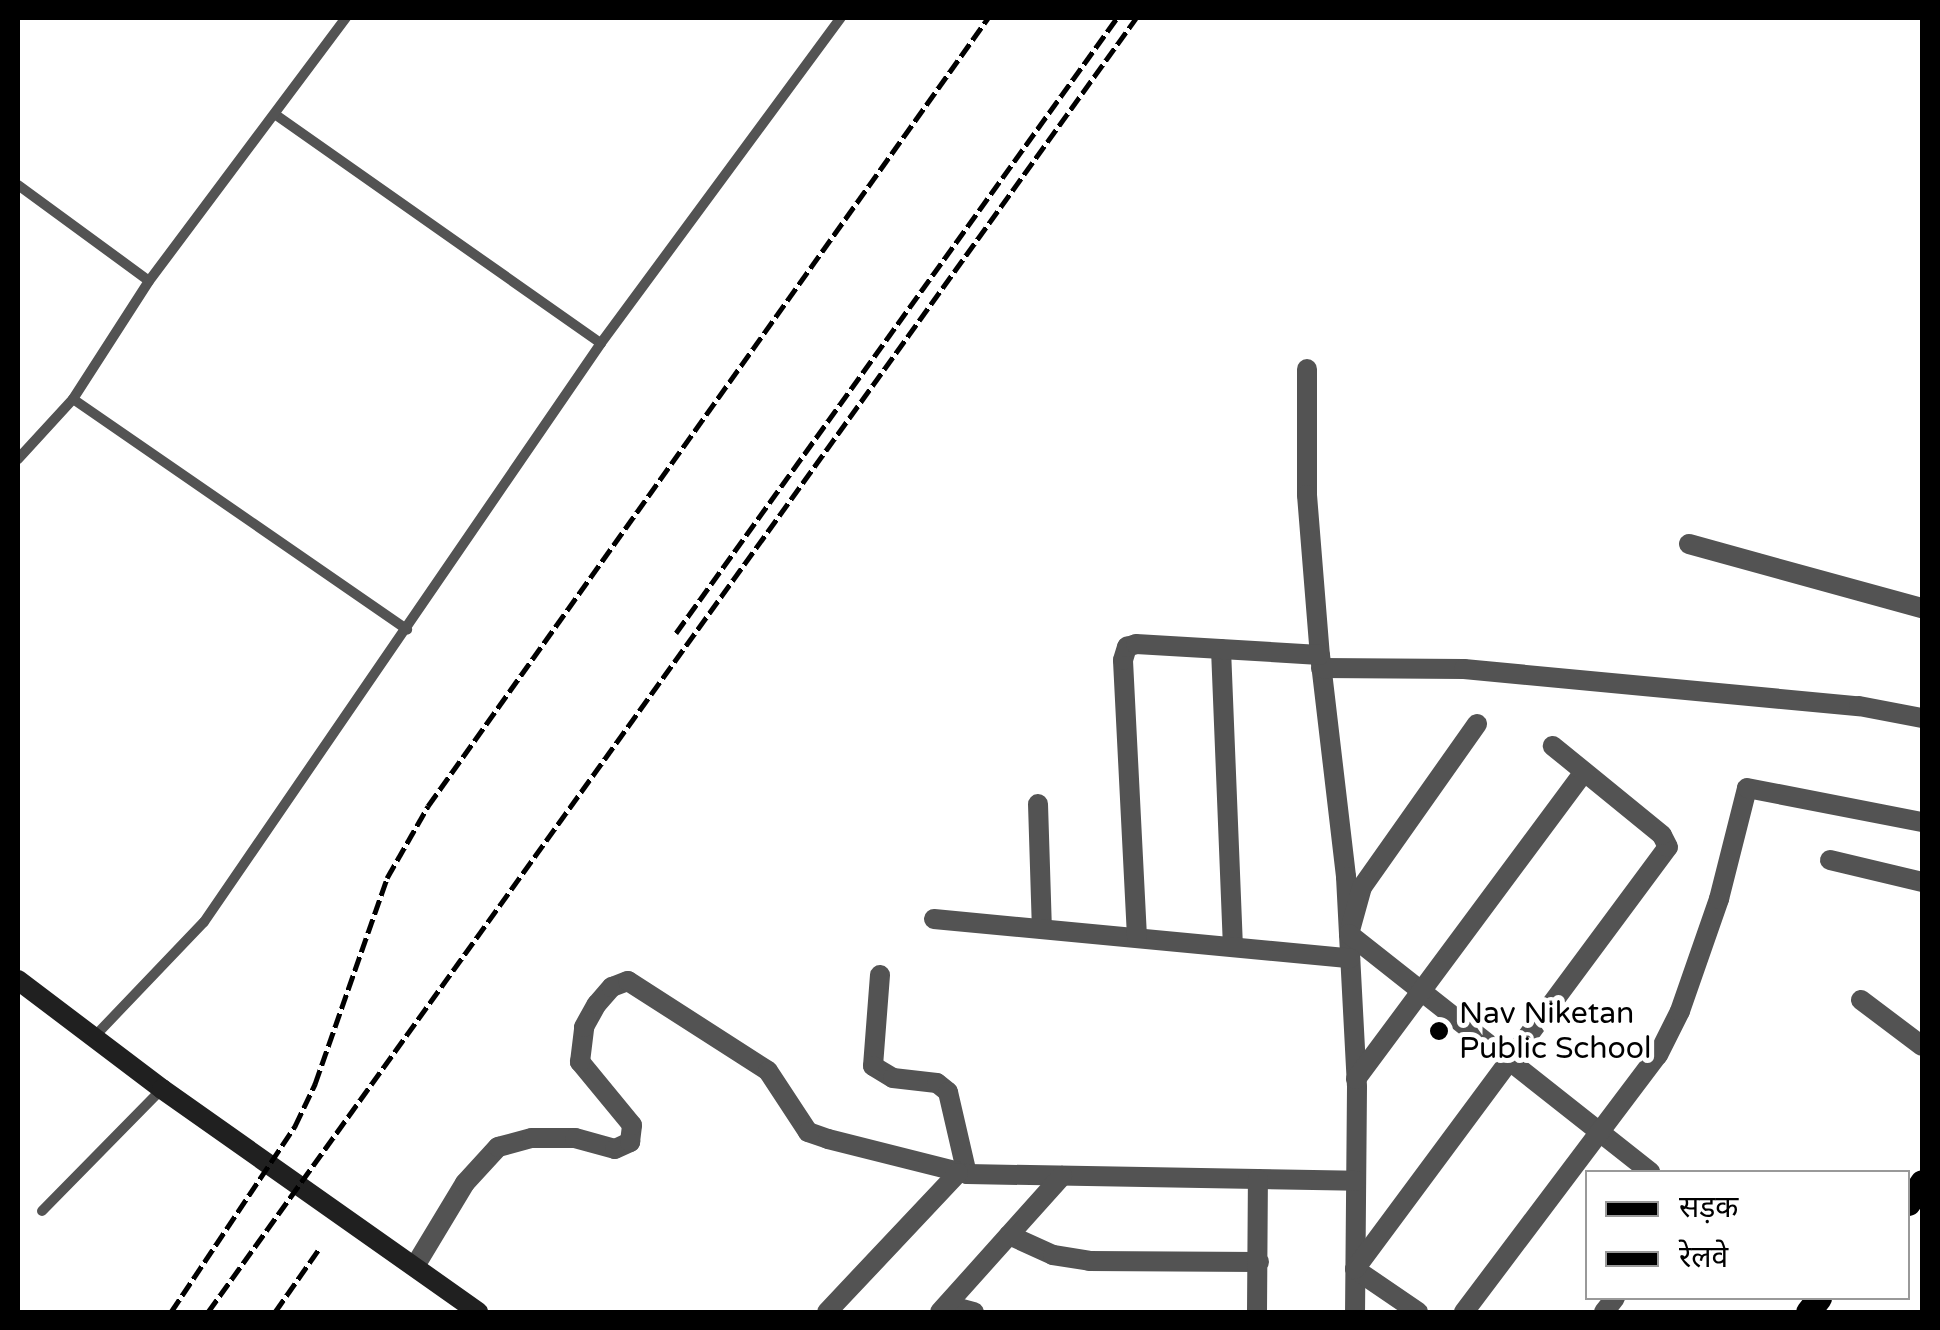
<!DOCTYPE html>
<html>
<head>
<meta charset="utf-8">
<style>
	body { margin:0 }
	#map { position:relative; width:1940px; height:1330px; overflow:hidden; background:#fff; font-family:"Varela Round","Noto Sans Devanagari",sans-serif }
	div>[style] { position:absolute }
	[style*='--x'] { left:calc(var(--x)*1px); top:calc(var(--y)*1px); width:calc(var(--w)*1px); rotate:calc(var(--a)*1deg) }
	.lane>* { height:10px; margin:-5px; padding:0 5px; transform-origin:5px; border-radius:5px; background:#535353 }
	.street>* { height:20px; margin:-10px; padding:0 10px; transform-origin:10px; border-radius:10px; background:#535353 }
	.secondary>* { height:20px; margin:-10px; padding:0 10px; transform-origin:10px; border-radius:10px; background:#202020 }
	.primary>* { height:25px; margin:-12.5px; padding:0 12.5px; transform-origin:12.5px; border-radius:12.5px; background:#000 }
	.rail>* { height:5px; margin-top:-2.5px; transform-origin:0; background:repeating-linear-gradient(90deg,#000 0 15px,transparent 0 20px) }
	.dots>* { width:28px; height:28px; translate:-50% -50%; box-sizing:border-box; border:5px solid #fff; border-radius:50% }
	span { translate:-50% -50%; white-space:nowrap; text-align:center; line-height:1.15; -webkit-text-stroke:10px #fff; paint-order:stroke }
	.poi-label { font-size:30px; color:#000 }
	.left { translate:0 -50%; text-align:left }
	.frame { position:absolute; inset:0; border:20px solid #000; pointer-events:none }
	.legend { position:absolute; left:1585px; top:1170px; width:325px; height:130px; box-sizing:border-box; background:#fff; border:2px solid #999; margin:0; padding:12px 18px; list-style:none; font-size:30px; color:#000 }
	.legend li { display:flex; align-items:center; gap:20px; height:50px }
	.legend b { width:50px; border:2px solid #999 }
</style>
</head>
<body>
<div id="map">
	<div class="lane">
		<div style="--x:276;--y:115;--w:397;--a:35.1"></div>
		<div style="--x:18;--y:185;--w:162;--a:36.2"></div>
		<div style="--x:73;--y:399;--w:406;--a:34.6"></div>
		<div style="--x:18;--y:459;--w:81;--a:-47.5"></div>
		<div style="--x:73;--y:399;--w:140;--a:-57.2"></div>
		<div style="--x:149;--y:281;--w:329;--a:-53.2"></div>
		<div style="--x:94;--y:1037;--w:159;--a:-46.3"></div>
		<div style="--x:204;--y:922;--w:702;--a:-55.56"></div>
		<div style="--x:601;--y:343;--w:404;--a:-53.6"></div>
		<div style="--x:42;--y:1211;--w:171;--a:-45.5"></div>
	</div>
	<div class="street">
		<div style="--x:1307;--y:369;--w:126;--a:90"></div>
		<div style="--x:1307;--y:495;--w:161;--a:85.4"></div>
		<div style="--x:1320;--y:655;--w:224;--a:83.3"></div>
		<div style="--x:1346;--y:877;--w:210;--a:87"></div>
		<div style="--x:1357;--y:1087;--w:225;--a:90.5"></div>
		<div style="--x:1689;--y:544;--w:242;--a:15.4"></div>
		<div style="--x:1221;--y:649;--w:297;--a:87.7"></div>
		<div style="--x:1321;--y:668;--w:143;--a:0.4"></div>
		<div style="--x:1464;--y:669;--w:397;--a:5.4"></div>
		<div style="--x:1859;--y:706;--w:64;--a:10.8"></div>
		<div style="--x:1477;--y:724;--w:199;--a:125.2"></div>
		<div style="--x:1362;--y:887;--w:49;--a:105.5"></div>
		<div style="--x:1349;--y:934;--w:384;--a:38.3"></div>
		<div style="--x:1038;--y:804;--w:125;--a:88.2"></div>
		<div style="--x:1830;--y:860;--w:95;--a:13.4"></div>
		<div style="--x:934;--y:919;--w:418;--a:5.4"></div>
		<div style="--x:1137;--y:937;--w:277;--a:-92.9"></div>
		<div style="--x:1123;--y:660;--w:14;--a:-73"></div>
		<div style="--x:1127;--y:647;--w:9;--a:-18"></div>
		<div style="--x:1136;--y:644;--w:184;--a:3.4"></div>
		<div style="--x:880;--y:975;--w:91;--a:94.4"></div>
		<div style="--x:873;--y:1066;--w:23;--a:31"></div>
		<div style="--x:893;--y:1078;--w:44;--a:6.5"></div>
		<div style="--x:937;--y:1083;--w:14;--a:39"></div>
		<div style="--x:948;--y:1092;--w:84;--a:77"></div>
		<div style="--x:1861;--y:1000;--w:76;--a:37"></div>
		<div style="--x:1356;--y:1079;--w:382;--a:-53.4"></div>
		<div style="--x:1009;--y:1235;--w:48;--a:24.4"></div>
		<div style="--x:1053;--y:1255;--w:36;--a:9"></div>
		<div style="--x:1089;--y:1261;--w:170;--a:0.3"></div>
		<div style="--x:415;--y:1266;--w:97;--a:-58.9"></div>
		<div style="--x:465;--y:1183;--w:49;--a:-47.5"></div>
		<div style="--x:498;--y:1147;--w:35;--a:-15"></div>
		<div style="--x:532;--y:1138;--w:43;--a:0"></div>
		<div style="--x:575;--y:1138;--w:41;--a:15.4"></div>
		<div style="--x:615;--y:1149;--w:17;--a:-25"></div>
		<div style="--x:630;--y:1142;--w:17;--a:-83"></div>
		<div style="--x:632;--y:1125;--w:82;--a:-129.5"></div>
		<div style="--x:580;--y:1062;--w:35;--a:-83"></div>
		<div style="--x:584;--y:1027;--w:26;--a:-61"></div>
		<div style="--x:597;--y:1004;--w:23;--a:-49"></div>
		<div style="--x:612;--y:987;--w:17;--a:-21"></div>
		<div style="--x:628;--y:981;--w:166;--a:32.7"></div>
		<div style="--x:768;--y:1071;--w:73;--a:56.7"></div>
		<div style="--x:808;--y:1132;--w:21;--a:19"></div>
		<div style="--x:828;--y:1139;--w:143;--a:14.1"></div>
		<div style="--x:967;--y:1174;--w:389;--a:1"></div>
		<div style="--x:947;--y:1305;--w:28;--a:15"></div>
		<div style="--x:827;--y:1312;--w:191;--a:-46.7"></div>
		<div style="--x:940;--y:1312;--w:183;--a:-48.1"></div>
		<div style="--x:1257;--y:1312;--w:133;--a:-89.6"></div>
		<div style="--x:1418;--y:1312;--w:76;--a:-145.7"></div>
		<div style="--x:1355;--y:1269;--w:525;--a:-53.44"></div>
		<div style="--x:1668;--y:847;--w:13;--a:-117"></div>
		<div style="--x:1662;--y:835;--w:141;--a:-140.8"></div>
		<div style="--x:1464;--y:1312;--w:322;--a:-53"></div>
		<div style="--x:1658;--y:1055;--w:49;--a:-63.4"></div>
		<div style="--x:1680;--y:1011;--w:119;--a:-70.8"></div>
		<div style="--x:1719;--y:899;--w:114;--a:-75.8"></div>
		<div style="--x:1747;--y:788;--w:178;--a:11"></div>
		<div style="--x:1604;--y:1312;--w:18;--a:-52"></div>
	</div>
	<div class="secondary">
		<div style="--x:18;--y:980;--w:181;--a:37.1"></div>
		<div style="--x:162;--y:1089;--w:387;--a:35.2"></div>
	</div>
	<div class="primary">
		<div style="--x:1908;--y:1203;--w:25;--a:-56"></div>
		<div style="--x:1808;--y:1312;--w:18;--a:-52"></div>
	</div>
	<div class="rail">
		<div style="--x:676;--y:633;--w:757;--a:-54.36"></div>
		<div style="--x:171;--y:1312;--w:224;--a:-56.3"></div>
		<div style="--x:295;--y:1126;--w:47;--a:-64.5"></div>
		<div style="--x:315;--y:1084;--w:218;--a:-70.7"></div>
		<div style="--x:387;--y:878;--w:83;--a:-60.3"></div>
		<div style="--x:428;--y:806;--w:967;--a:-54.6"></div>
		<div style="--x:208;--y:1312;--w:1592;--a:-54.35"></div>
		<div style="--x:275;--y:1312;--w:77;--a:-55.1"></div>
	</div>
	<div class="dots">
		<div style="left:1439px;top:1031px;background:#000"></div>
	</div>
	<div class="poi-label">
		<span class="left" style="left:1459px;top:1031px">Nav Niketan<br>Public School</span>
	</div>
	<div class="frame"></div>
	<ul class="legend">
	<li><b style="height:12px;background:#000"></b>सड़क</li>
	<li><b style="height:12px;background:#000"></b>रेलवे</li>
	</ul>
</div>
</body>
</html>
